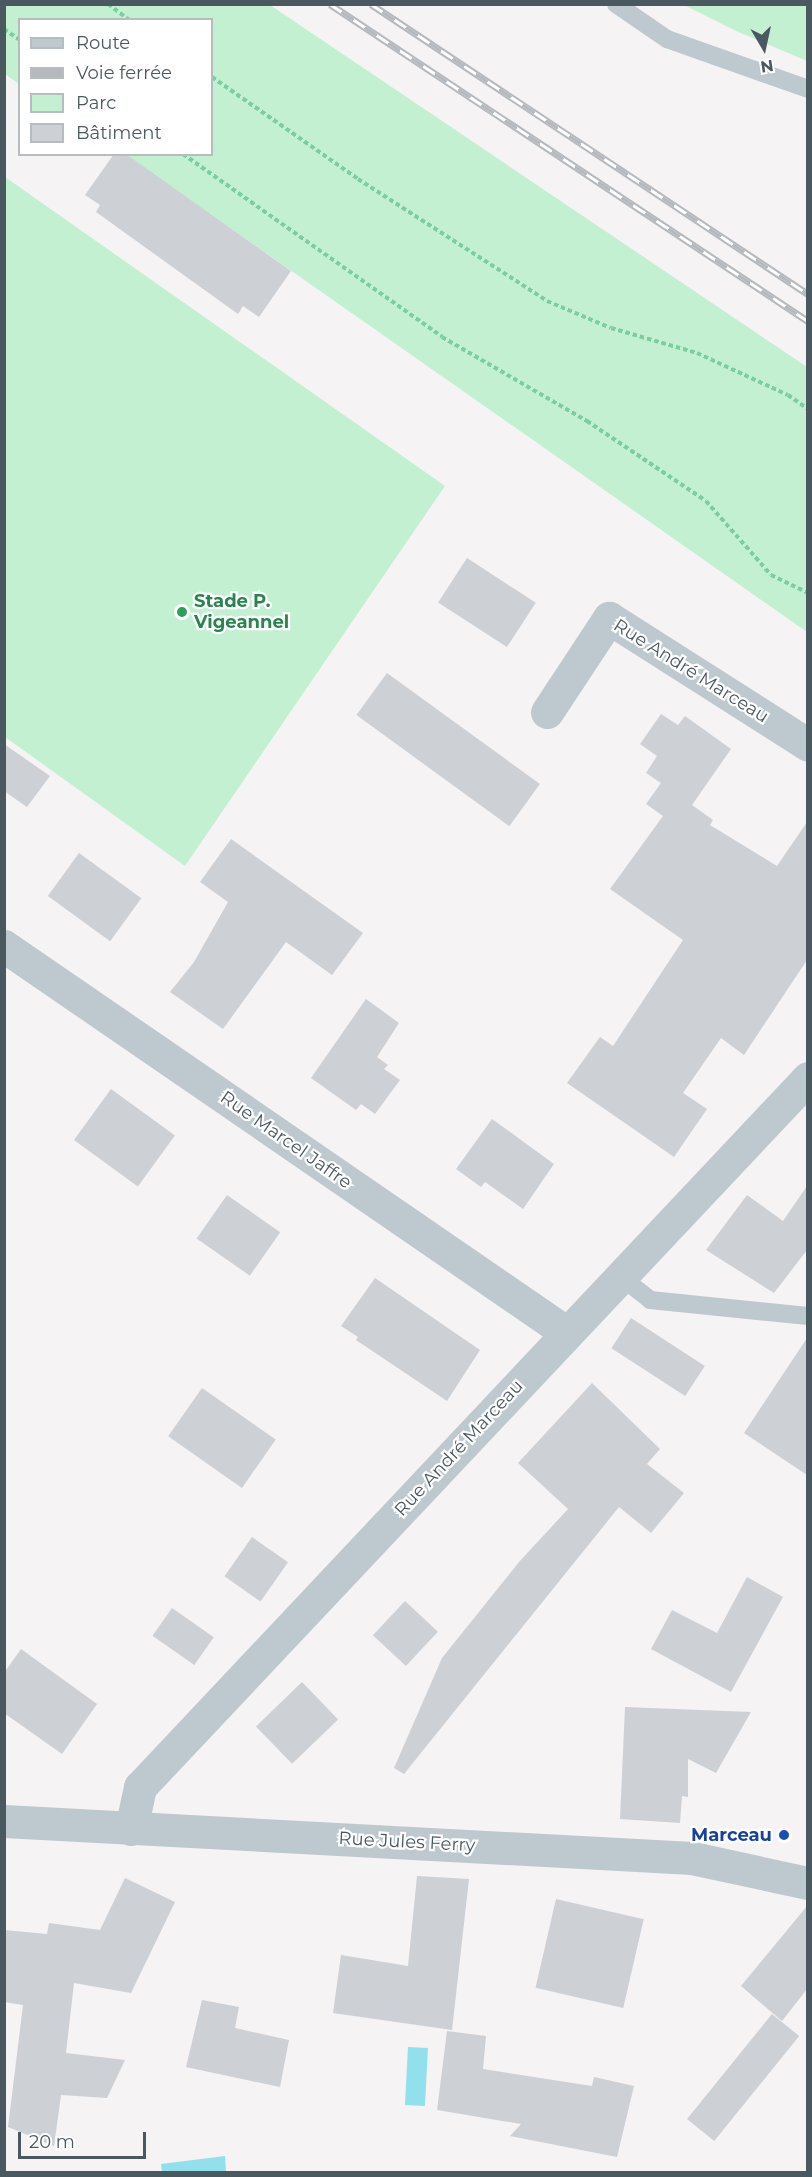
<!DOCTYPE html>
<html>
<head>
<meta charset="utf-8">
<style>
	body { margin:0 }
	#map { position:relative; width:812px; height:2177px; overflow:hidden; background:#f5f3f3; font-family:Montserrat,sans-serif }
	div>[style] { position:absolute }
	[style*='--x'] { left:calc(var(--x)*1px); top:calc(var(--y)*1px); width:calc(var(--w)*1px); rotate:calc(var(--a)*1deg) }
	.green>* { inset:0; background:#c4f0d2 }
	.water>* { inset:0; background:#92e0ec; transform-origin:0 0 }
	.building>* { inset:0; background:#cdd0d5; transform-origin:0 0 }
	.path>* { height:4px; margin-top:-2px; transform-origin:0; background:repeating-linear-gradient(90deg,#7cce9f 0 4.5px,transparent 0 7.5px) }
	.service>* { height:18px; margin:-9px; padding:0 9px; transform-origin:9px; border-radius:9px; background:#bec8cf }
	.minor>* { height:33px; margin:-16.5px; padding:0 16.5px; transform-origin:16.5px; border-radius:16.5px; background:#bec8cf }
	.tertiary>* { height:33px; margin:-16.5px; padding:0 16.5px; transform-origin:16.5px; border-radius:16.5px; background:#bec8cf }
	.rail>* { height:7px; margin-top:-3.5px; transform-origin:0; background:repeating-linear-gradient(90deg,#fff 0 14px,#b5b9bd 0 28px); box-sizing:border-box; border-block:2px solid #b5b9bd }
	.dots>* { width:16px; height:16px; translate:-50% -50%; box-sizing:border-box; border:3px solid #fff; border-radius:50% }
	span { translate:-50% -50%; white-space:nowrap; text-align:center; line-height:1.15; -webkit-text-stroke:4.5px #fff; paint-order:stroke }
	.leisure-label { font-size:18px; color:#27864d; font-weight:700 }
	.left { translate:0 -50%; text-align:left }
	.street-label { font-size:18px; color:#4a5860 }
	.transit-label { font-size:18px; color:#164399; font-weight:700 }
	.right { translate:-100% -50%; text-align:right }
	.frame { position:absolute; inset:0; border:6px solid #4a5860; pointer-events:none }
	.legend { position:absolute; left:18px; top:18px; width:195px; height:138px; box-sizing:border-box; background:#fff; border:2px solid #b7bcbf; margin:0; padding:8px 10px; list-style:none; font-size:18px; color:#4a5860 }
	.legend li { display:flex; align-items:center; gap:12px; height:30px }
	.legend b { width:30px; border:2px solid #b7bcbf }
	.north { position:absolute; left:734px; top:18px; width:60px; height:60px; -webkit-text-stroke:4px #fff; paint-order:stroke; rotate:171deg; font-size:16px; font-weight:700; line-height:24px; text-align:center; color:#4a5860 }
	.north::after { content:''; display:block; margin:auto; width:21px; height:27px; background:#4a5860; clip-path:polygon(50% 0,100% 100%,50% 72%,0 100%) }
	.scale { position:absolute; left:18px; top:2132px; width:128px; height:27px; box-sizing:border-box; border:3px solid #4a5860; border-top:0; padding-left:8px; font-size:18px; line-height:21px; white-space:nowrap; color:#4a5860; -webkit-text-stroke:4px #fff; paint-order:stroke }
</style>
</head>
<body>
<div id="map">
	<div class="green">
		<div style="clip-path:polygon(4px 5px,270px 5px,807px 367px,807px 632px,126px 155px,212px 154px,212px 20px,20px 20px,19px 84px,5px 74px)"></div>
		<div style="clip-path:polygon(684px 5px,807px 5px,807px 61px,736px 31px)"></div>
		<div style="clip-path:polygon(5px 177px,445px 486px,185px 866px,5px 737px)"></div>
	</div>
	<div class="water">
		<div style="left:408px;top:2047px;width:20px;height:58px;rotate:3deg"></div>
		<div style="clip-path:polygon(225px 2156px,226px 2172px,162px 2172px,161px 2164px)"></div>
	</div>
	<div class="building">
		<div style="clip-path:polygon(114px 154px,126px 154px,291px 271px,259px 317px,243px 306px,238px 314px,96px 212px,100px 205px,85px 195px)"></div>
		<div style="left:467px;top:558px;width:82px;height:53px;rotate:33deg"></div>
		<div style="left:387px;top:673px;width:189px;height:52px;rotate:36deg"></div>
		<div style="clip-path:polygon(661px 714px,678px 725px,685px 716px,731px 749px,692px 805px,713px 820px,710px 825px,777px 866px,807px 822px,807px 960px,744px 1055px,721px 1038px,683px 1093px,707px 1109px,674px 1157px,567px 1083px,600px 1037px,613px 1046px,683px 940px,610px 889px,663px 816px,646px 804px,661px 783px,646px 773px,657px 756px,640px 744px)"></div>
		<div style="clip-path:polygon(4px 744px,50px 776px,27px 807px,4px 791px)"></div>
		<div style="clip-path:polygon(231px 839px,363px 933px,332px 975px,286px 942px,223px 1029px,170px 992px,194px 962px,228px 902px,200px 882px)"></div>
		<div style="left:79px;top:853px;width:77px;height:53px;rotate:36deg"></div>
		<div style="clip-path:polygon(366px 999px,399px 1023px,377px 1057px,388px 1065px,384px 1069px,400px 1080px,375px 1114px,361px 1104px,356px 1110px,311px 1078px)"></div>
		<div style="left:111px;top:1089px;width:79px;height:63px;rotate:36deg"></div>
		<div style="clip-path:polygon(492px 1119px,554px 1164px,523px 1209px,485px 1182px,481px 1187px,456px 1169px)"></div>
		<div style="clip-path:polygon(807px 1186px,807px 1250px,774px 1293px,706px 1250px,747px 1195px,783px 1221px)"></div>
		<div style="left:227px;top:1195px;width:65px;height:53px;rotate:35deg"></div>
		<div style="clip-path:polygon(375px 1278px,480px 1350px,447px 1401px,356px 1340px,358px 1337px,341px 1326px)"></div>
		<div style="left:631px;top:1318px;width:88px;height:36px;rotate:33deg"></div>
		<div style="clip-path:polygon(807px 1338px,807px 1475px,744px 1433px)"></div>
		<div style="clip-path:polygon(592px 1383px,660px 1449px,647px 1464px,684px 1493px,651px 1533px,619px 1507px,404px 1774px,394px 1768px,442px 1658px,519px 1562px,568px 1509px,518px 1463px)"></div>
		<div style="left:202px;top:1388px;width:90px;height:59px;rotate:35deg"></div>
		<div style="left:252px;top:1537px;width:44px;height:48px;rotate:35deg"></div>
		<div style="clip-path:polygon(747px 1577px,783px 1597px,731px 1692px,651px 1649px,672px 1610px,717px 1633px)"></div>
		<div style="left:405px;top:1601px;width:45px;height:47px;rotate:43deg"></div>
		<div style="left:172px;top:1608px;width:51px;height:34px;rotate:35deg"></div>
		<div style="clip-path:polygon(21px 1649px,97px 1704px,62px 1754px,4px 1713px,4px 1673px)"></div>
		<div style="left:302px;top:1682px;width:52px;height:64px;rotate:46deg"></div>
		<div style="clip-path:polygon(625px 1707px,751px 1712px,716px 1773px,688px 1759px,688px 1797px,682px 1796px,680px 1823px,620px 1819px)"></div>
		<div style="clip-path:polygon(417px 1876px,469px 1879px,452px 2030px,333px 2013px,341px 1955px,408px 1966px)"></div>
		<div style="clip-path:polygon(125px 1878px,175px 1902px,131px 1993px,74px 1983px,66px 2053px,125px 2060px,107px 2098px,61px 2095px,54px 2146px,8px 2127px,23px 2005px,4px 2002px,4px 1930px,47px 1934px,49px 1923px,100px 1930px)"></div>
		<div style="left:556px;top:1899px;width:90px;height:91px;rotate:13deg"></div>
		<div style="clip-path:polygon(807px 1906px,807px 1989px,782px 2021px,741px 1986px)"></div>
		<div style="clip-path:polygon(202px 2000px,239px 2007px,235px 2028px,289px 2040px,280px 2087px,186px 2067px)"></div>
		<div style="left:772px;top:2014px;width:35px;height:135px;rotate:39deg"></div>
		<div style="clip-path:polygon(447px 2031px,486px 2036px,483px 2069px,592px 2086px,594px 2077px,634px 2086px,617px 2157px,510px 2136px,521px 2124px,437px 2110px)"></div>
	</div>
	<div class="path">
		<div style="--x:108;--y:4;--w:26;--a:37"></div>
		<div style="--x:4;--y:29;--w:19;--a:35"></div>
		<div style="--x:212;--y:77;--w:178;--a:34.9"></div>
		<div style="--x:358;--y:179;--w:225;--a:32.8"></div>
		<div style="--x:547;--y:301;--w:69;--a:22.9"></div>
		<div style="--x:611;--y:328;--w:90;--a:16.2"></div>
		<div style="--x:697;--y:353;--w:100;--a:24.8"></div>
		<div style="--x:788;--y:395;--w:24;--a:35"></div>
		<div style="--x:183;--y:154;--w:317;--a:35.2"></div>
		<div style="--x:442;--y:337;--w:168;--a:30.1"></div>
		<div style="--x:587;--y:421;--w:143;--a:33.9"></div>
		<div style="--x:706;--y:501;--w:98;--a:48.7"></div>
		<div style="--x:771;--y:575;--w:41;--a:25.9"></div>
	</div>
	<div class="service">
		<div style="--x:616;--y:4;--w:62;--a:34.5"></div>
		<div style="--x:667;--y:39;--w:150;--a:19.5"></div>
		<div style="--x:621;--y:1277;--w:37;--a:38"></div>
		<div style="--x:650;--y:1300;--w:159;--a:5.8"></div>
	</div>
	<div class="minor">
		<div style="--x:547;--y:712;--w:113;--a:-56.6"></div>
		<div style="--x:609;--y:618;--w:236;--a:32.5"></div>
		<div style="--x:4;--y:946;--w:683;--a:34.5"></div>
		<div style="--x:131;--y:1829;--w:43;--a:-77.9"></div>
		<div style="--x:140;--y:1787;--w:974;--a:-46.71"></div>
	</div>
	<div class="tertiary">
		<div style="--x:4;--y:1821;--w:689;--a:3.08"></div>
		<div style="--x:692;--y:1858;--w:119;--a:12.2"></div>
	</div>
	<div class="rail">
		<div style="--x:330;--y:4;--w:574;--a:33.55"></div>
		<div style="--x:371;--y:4;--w:524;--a:33.57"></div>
	</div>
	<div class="dots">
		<div style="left:182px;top:612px;background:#2e9e5b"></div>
		<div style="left:784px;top:1835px;background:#1a4fb4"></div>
	</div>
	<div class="leisure-label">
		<span class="left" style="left:194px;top:612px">Stade P.<br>Vigeannel</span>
	</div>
	<div class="street-label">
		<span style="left:691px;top:671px;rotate:32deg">Rue André Marceau</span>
		<span style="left:286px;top:1140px;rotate:35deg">Rue Marcel Jaffre</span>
		<span style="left:459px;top:1448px;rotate:-47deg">Rue André Marceau</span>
		<span style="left:407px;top:1842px;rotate:3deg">Rue Jules Ferry</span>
	</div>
	<div class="transit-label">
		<span class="right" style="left:772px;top:1835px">Marceau</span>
	</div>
	<div class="frame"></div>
	<ul class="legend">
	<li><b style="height:8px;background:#bec8cf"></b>Route</li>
	<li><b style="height:8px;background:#b5b9bd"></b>Voie ferrée</li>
	<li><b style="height:16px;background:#c4f0d2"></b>Parc</li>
	<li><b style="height:16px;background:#cdd0d5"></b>Bâtiment</li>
	</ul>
	<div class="north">N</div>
	<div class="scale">20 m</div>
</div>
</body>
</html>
